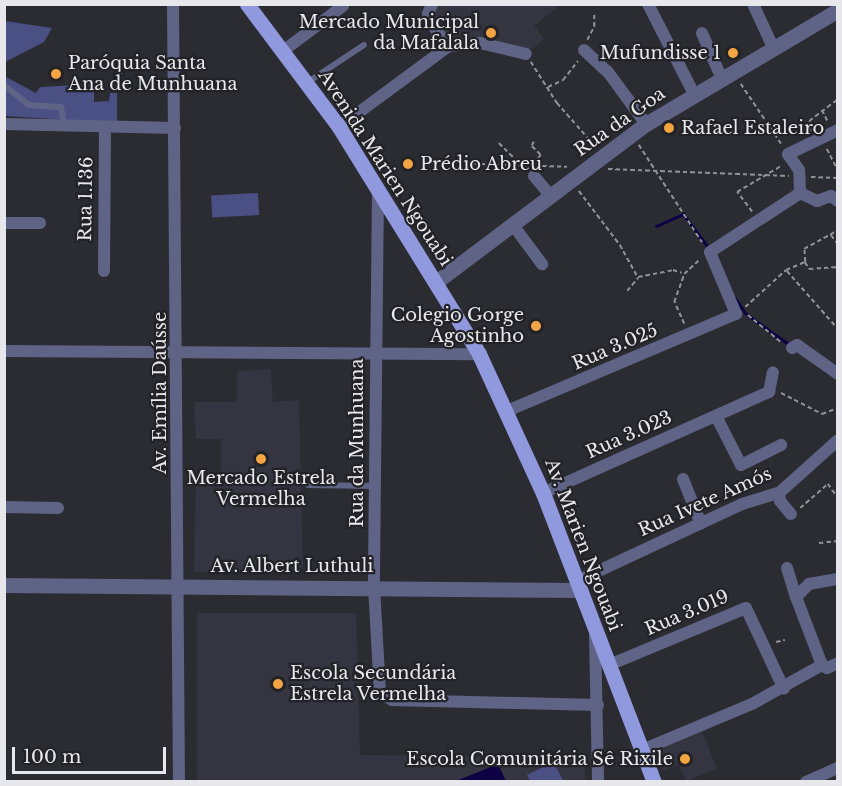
<!DOCTYPE html>
<html>
<head>
<meta charset="utf-8">
<style>
	body { margin:0 }
	#map { position:relative; width:842px; height:786px; overflow:hidden; background:#2b2c31; font-family:"Libre Baskerville",serif }
	div>[style] { position:absolute }
	[style*='--x'] { left:calc(var(--x)*1px); top:calc(var(--y)*1px); width:calc(var(--w)*1px); rotate:calc(var(--a)*1deg) }
	.built>* { inset:0; background:#343540 }
	.green>* { inset:0; background:#4a4f84; transform-origin:0 0 }
	.water>* { inset:0; background:#0e0045 }
	.stream>* { height:3px; margin:-1.5px; padding:0 1.5px; transform-origin:1.5px; border-radius:1.5px; background:#0e0045 }
	.path>* { height:1.5px; margin-top:-0.75px; transform-origin:0; background:repeating-linear-gradient(90deg,#929397 0 4.5px,transparent 0 7.5px) }
	.service>* { height:6px; margin:-3px; padding:0 3px; transform-origin:3px; border-radius:3px; background:#5f6385 }
	.minor>* { height:12px; margin:-6px; padding:0 6px; transform-origin:6px; border-radius:6px; background:#5f6385 }
	.tertiary>* { height:15px; margin:-7.5px; padding:0 7.5px; transform-origin:7.5px; border-radius:7.5px; background:#5f6385 }
	.primary>* { height:15px; margin:-7.5px; padding:0 7.5px; transform-origin:7.5px; border-radius:7.5px; background:#9099de }
	.dots>* { width:16px; height:16px; translate:-50% -50%; box-sizing:border-box; border:3px solid #222227; border-radius:50% }
	span { translate:-50% -50%; white-space:nowrap; text-align:center; line-height:1.15; -webkit-text-stroke:4.5px #222227; paint-order:stroke }
	.poi-label { font-size:18px; color:#e8e8ec }
	.right { translate:-100% -50%; text-align:right }
	.left { translate:0 -50%; text-align:left }
	.street-label { font-size:18px; color:#e8e8ec }
	.frame { position:absolute; inset:0; border:6px solid #e8e8ec; pointer-events:none }
	.scale { position:absolute; left:12px; top:747px; width:154px; height:27px; box-sizing:border-box; border:3px solid #e8e8ec; border-top:0; padding-left:8px; font-size:18px; line-height:21px; white-space:nowrap; color:#e8e8ec; -webkit-text-stroke:4px #222227; paint-order:stroke }
</style>
</head>
<body>
<div id="map">
	<div class="built">
		<div style="clip-path:polygon(431px 5px,560px 5px,534px 26px,544px 39px,532px 49px,453px 45px,428px 12px)"></div>
		<div style="clip-path:polygon(271px 369px,273px 402px,299px 400px,303px 570px,194px 572px,196px 479px,221px 478px,221px 439px,196px 439px,194px 402px,237px 402px,237px 371px)"></div>
		<div style="clip-path:polygon(197px 613px,356px 613px,360px 755px,584px 757px,585px 781px,197px 781px)"></div>
		<div style="clip-path:polygon(701px 729px,717px 769px,686px 781px,679px 764px,662px 771px,653px 749px)"></div>
	</div>
	<div class="green">
		<div style="clip-path:polygon(4px 21px,5px 21px,52px 28px,44px 42px,5px 62px)"></div>
		<div style="clip-path:polygon(4px 76px,36px 93px,40px 87px,94px 84px,94px 102px,109px 101px,110px 93px,117px 93px,117px 123px,5px 116px)"></div>
		<div style="left:258px;top:193px;width:22px;height:47px;rotate:87deg"></div>
		<div style="clip-path:polygon(554px 762px,563px 781px,530px 781px,527px 775px)"></div>
	</div>
	<div class="water">
		<div style="clip-path:polygon(498px 764px,506px 781px,456px 781px)"></div>
	</div>
	<div class="stream">
		<div style="--x:656;--y:226;--w:30;--a:-24"></div>
		<div style="--x:683;--y:214;--w:45;--a:53.1"></div>
		<div style="--x:735;--y:298;--w:18;--a:56"></div>
		<div style="--x:745;--y:313;--w:57;--a:35.7"></div>
	</div>
	<div class="path">
		<div style="--x:587;--y:40;--w:15;--a:-62"></div>
		<div style="--x:594;--y:27;--w:14;--a:-90"></div>
		<div style="--x:531;--y:62;--w:49;--a:57.6"></div>
		<div style="--x:557;--y:103;--w:57;--a:48.5"></div>
		<div style="--x:741;--y:84;--w:73;--a:56.1"></div>
		<div style="--x:548;--y:87;--w:17;--a:-25"></div>
		<div style="--x:563;--y:80;--w:24;--a:-52"></div>
		<div style="--x:822;--y:110;--w:13;--a:63"></div>
		<div style="--x:811;--y:132;--w:11;--a:-100"></div>
		<div style="--x:809;--y:121;--w:36;--a:-37"></div>
		<div style="--x:534;--y:142;--w:4;--a:117"></div>
		<div style="--x:532;--y:146;--w:13;--a:45"></div>
		<div style="--x:541;--y:155;--w:10;--a:127"></div>
		<div style="--x:499;--y:143;--w:33;--a:45"></div>
		<div style="--x:639;--y:145;--w:116;--a:57"></div>
		<div style="--x:827;--y:149;--w:25;--a:63"></div>
		<div style="--x:436;--y:162;--w:92;--a:2.5"></div>
		<div style="--x:542;--y:166;--w:25;--a:2"></div>
		<div style="--x:608;--y:169;--w:181;--a:2.2"></div>
		<div style="--x:811;--y:177;--w:27;--a:2"></div>
		<div style="--x:579;--y:191;--w:68;--a:52.8"></div>
		<div style="--x:620;--y:245;--w:37;--a:61"></div>
		<div style="--x:638;--y:277;--w:36;--a:-11"></div>
		<div style="--x:673;--y:270;--w:9;--a:18"></div>
		<div style="--x:752;--y:212;--w:25;--a:-127"></div>
		<div style="--x:737;--y:192;--w:51;--a:-30.6"></div>
		<div style="--x:831;--y:235;--w:11;--a:52"></div>
		<div style="--x:805;--y:262;--w:8;--a:60"></div>
		<div style="--x:809;--y:269;--w:29;--a:-4"></div>
		<div style="--x:787;--y:271;--w:77;--a:48.7"></div>
		<div style="--x:627;--y:291;--w:17;--a:-50"></div>
		<div style="--x:745;--y:307;--w:55;--a:-42.1"></div>
		<div style="--x:786;--y:270;--w:21;--a:-23"></div>
		<div style="--x:805;--y:262;--w:13;--a:-94"></div>
		<div style="--x:804;--y:249;--w:39;--a:-29"></div>
		<div style="--x:748;--y:315;--w:43;--a:39.3"></div>
		<div style="--x:684;--y:324;--w:24;--a:-114"></div>
		<div style="--x:674;--y:302;--w:30;--a:-70"></div>
		<div style="--x:684;--y:274;--w:22;--a:-43"></div>
		<div style="--x:781;--y:393;--w:46;--a:27.1"></div>
		<div style="--x:822;--y:414;--w:17;--a:-21"></div>
		<div style="--x:800;--y:508;--w:37;--a:-41"></div>
		<div style="--x:828;--y:484;--w:17;--a:54"></div>
		<div style="--x:819;--y:543;--w:19;--a:-6"></div>
		<div style="--x:776;--y:642;--w:9;--a:-13"></div>
	</div>
	<div class="service">
		<div style="--x:308;--y:82;--w:67;--a:-33.5"></div>
		<div style="--x:4;--y:85;--w:32;--a:39"></div>
		<div style="--x:29;--y:105;--w:32;--a:4"></div>
		<div style="--x:61;--y:107;--w:18;--a:81"></div>
		<div style="--x:308;--y:485;--w:67;--a:0.9"></div>
	</div>
	<div class="minor">
		<div style="--x:173;--y:4;--w:778;--a:89.56"></div>
		<div style="--x:432;--y:4;--w:11;--a:112"></div>
		<div style="--x:428;--y:14;--w:8;--a:76"></div>
		<div style="--x:430;--y:22;--w:31;--a:52"></div>
		<div style="--x:648;--y:4;--w:101;--a:62.9"></div>
		<div style="--x:753;--y:4;--w:47;--a:65.1"></div>
		<div style="--x:702;--y:33;--w:48;--a:66.6"></div>
		<div style="--x:584;--y:50;--w:33;--a:43"></div>
		<div style="--x:608;--y:72;--w:64;--a:53.8"></div>
		<div style="--x:283;--y:51;--w:75;--a:-36.9"></div>
		<div style="--x:4;--y:124;--w:171;--a:1.3"></div>
		<div style="--x:339;--y:127;--w:137;--a:-36.4"></div>
		<div style="--x:449;--y:46;--w:31;--a:-6"></div>
		<div style="--x:480;--y:43;--w:47;--a:13.4"></div>
		<div style="--x:534;--y:176;--w:25;--a:50"></div>
		<div style="--x:378;--y:190;--w:396;--a:90.6"></div>
		<div style="--x:374;--y:586;--w:107;--a:86.8"></div>
		<div style="--x:380;--y:693;--w:14;--a:30"></div>
		<div style="--x:392;--y:700;--w:206;--a:1.4"></div>
		<div style="--x:800;--y:193;--w:23;--a:-92"></div>
		<div style="--x:799;--y:170;--w:19;--a:-125"></div>
		<div style="--x:788;--y:154;--w:55;--a:-25.6"></div>
		<div style="--x:800;--y:193;--w:19;--a:25"></div>
		<div style="--x:817;--y:201;--w:15;--a:-20"></div>
		<div style="--x:831;--y:196;--w:9;--a:36"></div>
		<div style="--x:4;--y:223;--w:36;--a:0"></div>
		<div style="--x:513;--y:225;--w:49;--a:53.4"></div>
		<div style="--x:104;--y:271;--w:144;--a:-89.6"></div>
		<div style="--x:792;--y:348;--w:6;--a:-31"></div>
		<div style="--x:797;--y:345;--w:50;--a:35.3"></div>
		<div style="--x:4;--y:351;--w:475;--a:0.4"></div>
		<div style="--x:507;--y:411;--w:249;--a:-23"></div>
		<div style="--x:736;--y:314;--w:67;--a:-112.8"></div>
		<div style="--x:710;--y:252;--w:108;--a:-33.2"></div>
		<div style="--x:716;--y:416;--w:55;--a:63"></div>
		<div style="--x:741;--y:465;--w:45;--a:-26.6"></div>
		<div style="--x:683;--y:479;--w:48;--a:68.2"></div>
		<div style="--x:543;--y:493;--w:248;--a:-24.1"></div>
		<div style="--x:769;--y:392;--w:20;--a:-79"></div>
		<div style="--x:779;--y:493;--w:8;--a:83"></div>
		<div style="--x:780;--y:501;--w:17;--a:50"></div>
		<div style="--x:4;--y:507;--w:54;--a:1.1"></div>
		<div style="--x:787;--y:568;--w:30;--a:73"></div>
		<div style="--x:577;--y:581;--w:182;--a:-25"></div>
		<div style="--x:742;--y:504;--w:39;--a:-17"></div>
		<div style="--x:779;--y:493;--w:79;--a:-41.9"></div>
		<div style="--x:595;--y:636;--w:146;--a:88.8"></div>
		<div style="--x:609;--y:665;--w:148;--a:-22.6"></div>
		<div style="--x:746;--y:608;--w:89;--a:64.9"></div>
		<div style="--x:822;--y:665;--w:73;--a:-110.9"></div>
		<div style="--x:796;--y:597;--w:18;--a:-45"></div>
		<div style="--x:809;--y:584;--w:29;--a:-10"></div>
		<div style="--x:642;--y:750;--w:119;--a:-22.7"></div>
		<div style="--x:752;--y:704;--w:80;--a:-29.1"></div>
		<div style="--x:822;--y:665;--w:6;--a:31"></div>
		<div style="--x:827;--y:668;--w:12;--a:-24"></div>
		<div style="--x:806;--y:782;--w:35;--a:-24"></div>
	</div>
	<div class="tertiary">
		<div style="--x:436;--y:282;--w:263;--a:-37"></div>
		<div style="--x:646;--y:124;--w:223;--a:-30.7"></div>
		<div style="--x:4;--y:585;--w:576;--a:0.5"></div>
	</div>
	<div class="primary">
		<div style="--x:247;--y:4;--w:154;--a:53.2"></div>
		<div style="--x:339;--y:127;--w:267;--a:58.3"></div>
		<div style="--x:479;--y:354;--w:153;--a:65.3"></div>
		<div style="--x:543;--y:493;--w:310;--a:69"></div>
	</div>
	<div class="dots">
		<div style="left:491px;top:33px;background:#f3a443"></div>
		<div style="left:733px;top:53px;background:#f3a443"></div>
		<div style="left:56px;top:74px;background:#f3a443"></div>
		<div style="left:669px;top:128px;background:#f3a443"></div>
		<div style="left:408px;top:164px;background:#f3a443"></div>
		<div style="left:536px;top:326px;background:#f3a443"></div>
		<div style="left:261px;top:459px;background:#f3a443"></div>
		<div style="left:278px;top:684px;background:#f3a443"></div>
		<div style="left:685px;top:759px;background:#f3a443"></div>
	</div>
	<div class="poi-label">
		<span class="right" style="left:479px;top:33px">Mercado Municipal<br>da Mafalala</span>
		<span class="right" style="left:721px;top:53px">Mufundisse 1</span>
		<span class="left" style="left:68px;top:74px">Paróquia Santa<br>Ana de Munhuana</span>
		<span class="left" style="left:681px;top:128px">Rafael Estaleiro</span>
		<span class="left" style="left:420px;top:164px">Prédio Abreu</span>
		<span class="right" style="left:524px;top:326px">Colegio Gorge<br>Agostinho</span>
		<span style="left:261px;top:489px">Mercado Estrela<br>Vermelha</span>
		<span class="left" style="left:290px;top:684px">Escola Secundária<br>Estrela Vermelha</span>
		<span class="right" style="left:673px;top:759px">Escola Comunitária Sê Rixile</span>
	</div>
	<div class="street-label">
		<span style="left:620px;top:122px;rotate:-35deg">Rua da Goa</span>
		<span style="left:385px;top:168px;rotate:57deg">Avenida Marien Ngouabi</span>
		<span style="left:86px;top:199px;rotate:-89deg">Rua 1.136</span>
		<span style="left:615px;top:347px;rotate:-23deg">Rua 3.025</span>
		<span style="left:160px;top:393px;rotate:-90deg">Av. Emília Daússe</span>
		<span style="left:629px;top:435px;rotate:-24deg">Rua 3.023</span>
		<span style="left:357px;top:443px;rotate:-90deg">Rua da Munhuana</span>
		<span style="left:705px;top:502px;rotate:-24deg">Rua Ivete Amós</span>
		<span style="left:583px;top:545px;rotate:69deg">Av. Marien Ngouabi</span>
		<span style="left:292px;top:566px">Av. Albert Luthuli</span>
		<span style="left:687px;top:613px;rotate:-23deg">Rua 3.019</span>
	</div>
	<div class="frame"></div>
	<div class="scale">100 m</div>
</div>
</body>
</html>
